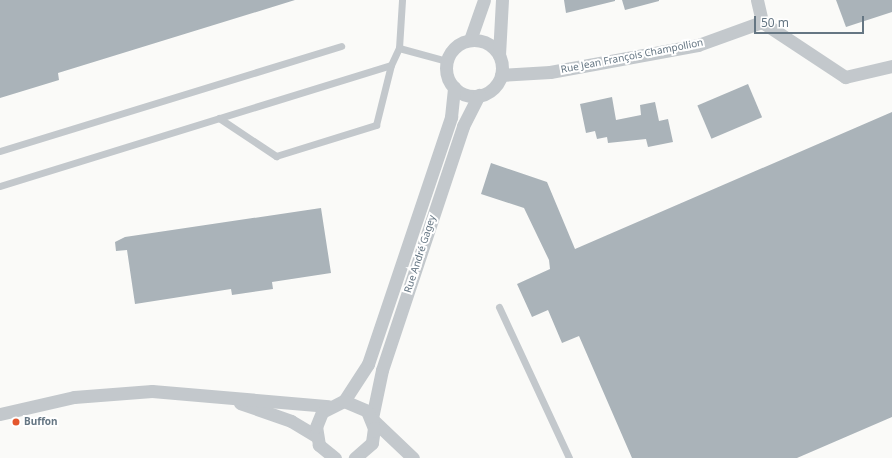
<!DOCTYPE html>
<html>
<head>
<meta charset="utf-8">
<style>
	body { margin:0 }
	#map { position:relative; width:892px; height:458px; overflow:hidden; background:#fafaf8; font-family:"Noto Sans",sans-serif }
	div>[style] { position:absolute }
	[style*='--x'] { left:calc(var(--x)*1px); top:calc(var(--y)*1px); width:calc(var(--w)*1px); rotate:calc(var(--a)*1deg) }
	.building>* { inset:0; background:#aab3b9; transform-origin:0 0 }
	.lane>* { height:7px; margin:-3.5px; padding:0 3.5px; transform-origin:3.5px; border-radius:3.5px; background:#c3c8cc }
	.street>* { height:13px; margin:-6.5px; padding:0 6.5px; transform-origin:6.5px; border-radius:6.5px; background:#c3c8cc }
	.street>.ring { margin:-6.5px; padding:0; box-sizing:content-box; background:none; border:13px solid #c3c8cc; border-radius:50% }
	.dots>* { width:11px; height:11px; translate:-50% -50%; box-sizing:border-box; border:2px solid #fff; border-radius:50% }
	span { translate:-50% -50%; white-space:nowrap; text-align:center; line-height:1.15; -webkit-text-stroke:4px #fff; paint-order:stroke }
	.street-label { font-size:10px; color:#657683 }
	.poi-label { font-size:10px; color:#657683; font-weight:700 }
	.left { translate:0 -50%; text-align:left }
	.scale { position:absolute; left:754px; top:16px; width:110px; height:18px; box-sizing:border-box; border:2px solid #657683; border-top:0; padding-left:5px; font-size:12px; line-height:14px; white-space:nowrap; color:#657683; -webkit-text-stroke:3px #fff; paint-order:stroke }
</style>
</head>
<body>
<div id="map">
	<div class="building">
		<div style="clip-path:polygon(0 0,295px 0,58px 73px,59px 80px,0 98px)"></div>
		<div style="clip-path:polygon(564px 0,615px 0,615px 1px,566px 13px)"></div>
		<div style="clip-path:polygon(622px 0,659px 0,659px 1px,625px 10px)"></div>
		<div style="clip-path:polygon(836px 0,892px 0,892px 12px,846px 27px)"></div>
		<div style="left:748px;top:84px;width:36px;height:55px;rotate:67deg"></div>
		<div style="clip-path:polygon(612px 97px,616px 120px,641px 115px,640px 105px,655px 102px,659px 121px,668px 119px,673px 142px,648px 147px,646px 139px,608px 143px,607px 137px,597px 139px,595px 131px,586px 133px,580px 104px)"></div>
		<div style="clip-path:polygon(892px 112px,892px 417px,797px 458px,632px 458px,579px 336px,562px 343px,548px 310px,532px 317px,517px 284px,550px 269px,549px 260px,524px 208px,481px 194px,491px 163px,547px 182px,575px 249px)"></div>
		<div style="clip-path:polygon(321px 208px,331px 273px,272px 282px,273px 289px,232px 295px,231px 289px,135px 304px,127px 250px,116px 251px,115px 242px,125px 237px)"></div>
	</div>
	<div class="lane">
		<div style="--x:399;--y:48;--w:50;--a:15.2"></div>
		<div style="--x:219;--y:118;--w:69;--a:33.7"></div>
		<div style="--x:276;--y:156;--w:105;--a:-17.2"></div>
		<div style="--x:376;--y:125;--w:62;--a:-76"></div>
		<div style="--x:0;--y:151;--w:357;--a:-17.1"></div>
		<div style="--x:0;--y:186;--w:409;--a:-17.2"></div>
		<div style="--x:391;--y:65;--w:19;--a:-65"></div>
		<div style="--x:399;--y:48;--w:48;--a:-86.4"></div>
		<div style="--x:499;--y:307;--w:166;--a:65.1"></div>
	</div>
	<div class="street">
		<div style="--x:757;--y:0;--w:23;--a:77"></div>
		<div style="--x:762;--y:22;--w:100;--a:33.5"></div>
		<div style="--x:845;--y:77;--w:48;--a:-13.2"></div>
		<div style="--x:470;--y:40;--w:42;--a:-70.7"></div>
		<div class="ring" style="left:446px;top:40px;width:43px;height:43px"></div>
		<div style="--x:499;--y:55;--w:55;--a:-86.9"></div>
		<div style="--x:501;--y:75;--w:49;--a:-3.5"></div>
		<div style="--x:550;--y:72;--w:150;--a:-10.3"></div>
		<div style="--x:698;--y:45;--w:68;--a:-19.8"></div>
		<div style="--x:344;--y:401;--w:44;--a:-57"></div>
		<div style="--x:368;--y:364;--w:261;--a:-71.4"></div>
		<div style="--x:451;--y:117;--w:30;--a:-84"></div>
		<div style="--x:240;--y:403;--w:54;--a:19.4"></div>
		<div style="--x:291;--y:421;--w:29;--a:31"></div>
		<div style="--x:0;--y:414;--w:76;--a:-12.9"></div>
		<div style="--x:74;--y:397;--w:78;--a:-4.4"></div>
		<div style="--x:152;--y:391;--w:177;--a:4.9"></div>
		<div style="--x:372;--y:418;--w:49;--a:-78.2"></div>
		<div style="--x:382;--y:370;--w:257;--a:-71.6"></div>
		<div style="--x:463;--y:126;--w:35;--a:-63"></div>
		<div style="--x:373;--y:420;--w:55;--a:43.5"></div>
		<div style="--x:335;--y:458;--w:21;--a:-141"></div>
		<div style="--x:319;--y:445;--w:18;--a:-99"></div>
		<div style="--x:316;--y:427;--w:16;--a:-68"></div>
		<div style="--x:322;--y:412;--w:25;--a:-27"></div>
		<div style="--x:344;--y:401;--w:25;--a:23"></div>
		<div style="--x:367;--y:411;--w:18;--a:68"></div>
		<div style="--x:374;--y:428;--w:15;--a:98"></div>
		<div style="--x:372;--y:443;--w:23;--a:139"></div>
	</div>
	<div class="dots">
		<div style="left:16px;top:422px;background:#e4572e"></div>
	</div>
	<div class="street-label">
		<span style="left:632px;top:56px;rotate:-11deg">Rue Jean François Champollion</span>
		<span style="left:420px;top:254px;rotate:-72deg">Rue André Gagey</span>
	</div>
	<div class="poi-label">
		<span class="left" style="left:24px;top:422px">Buffon</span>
	</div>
	<div class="scale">50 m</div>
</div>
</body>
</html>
